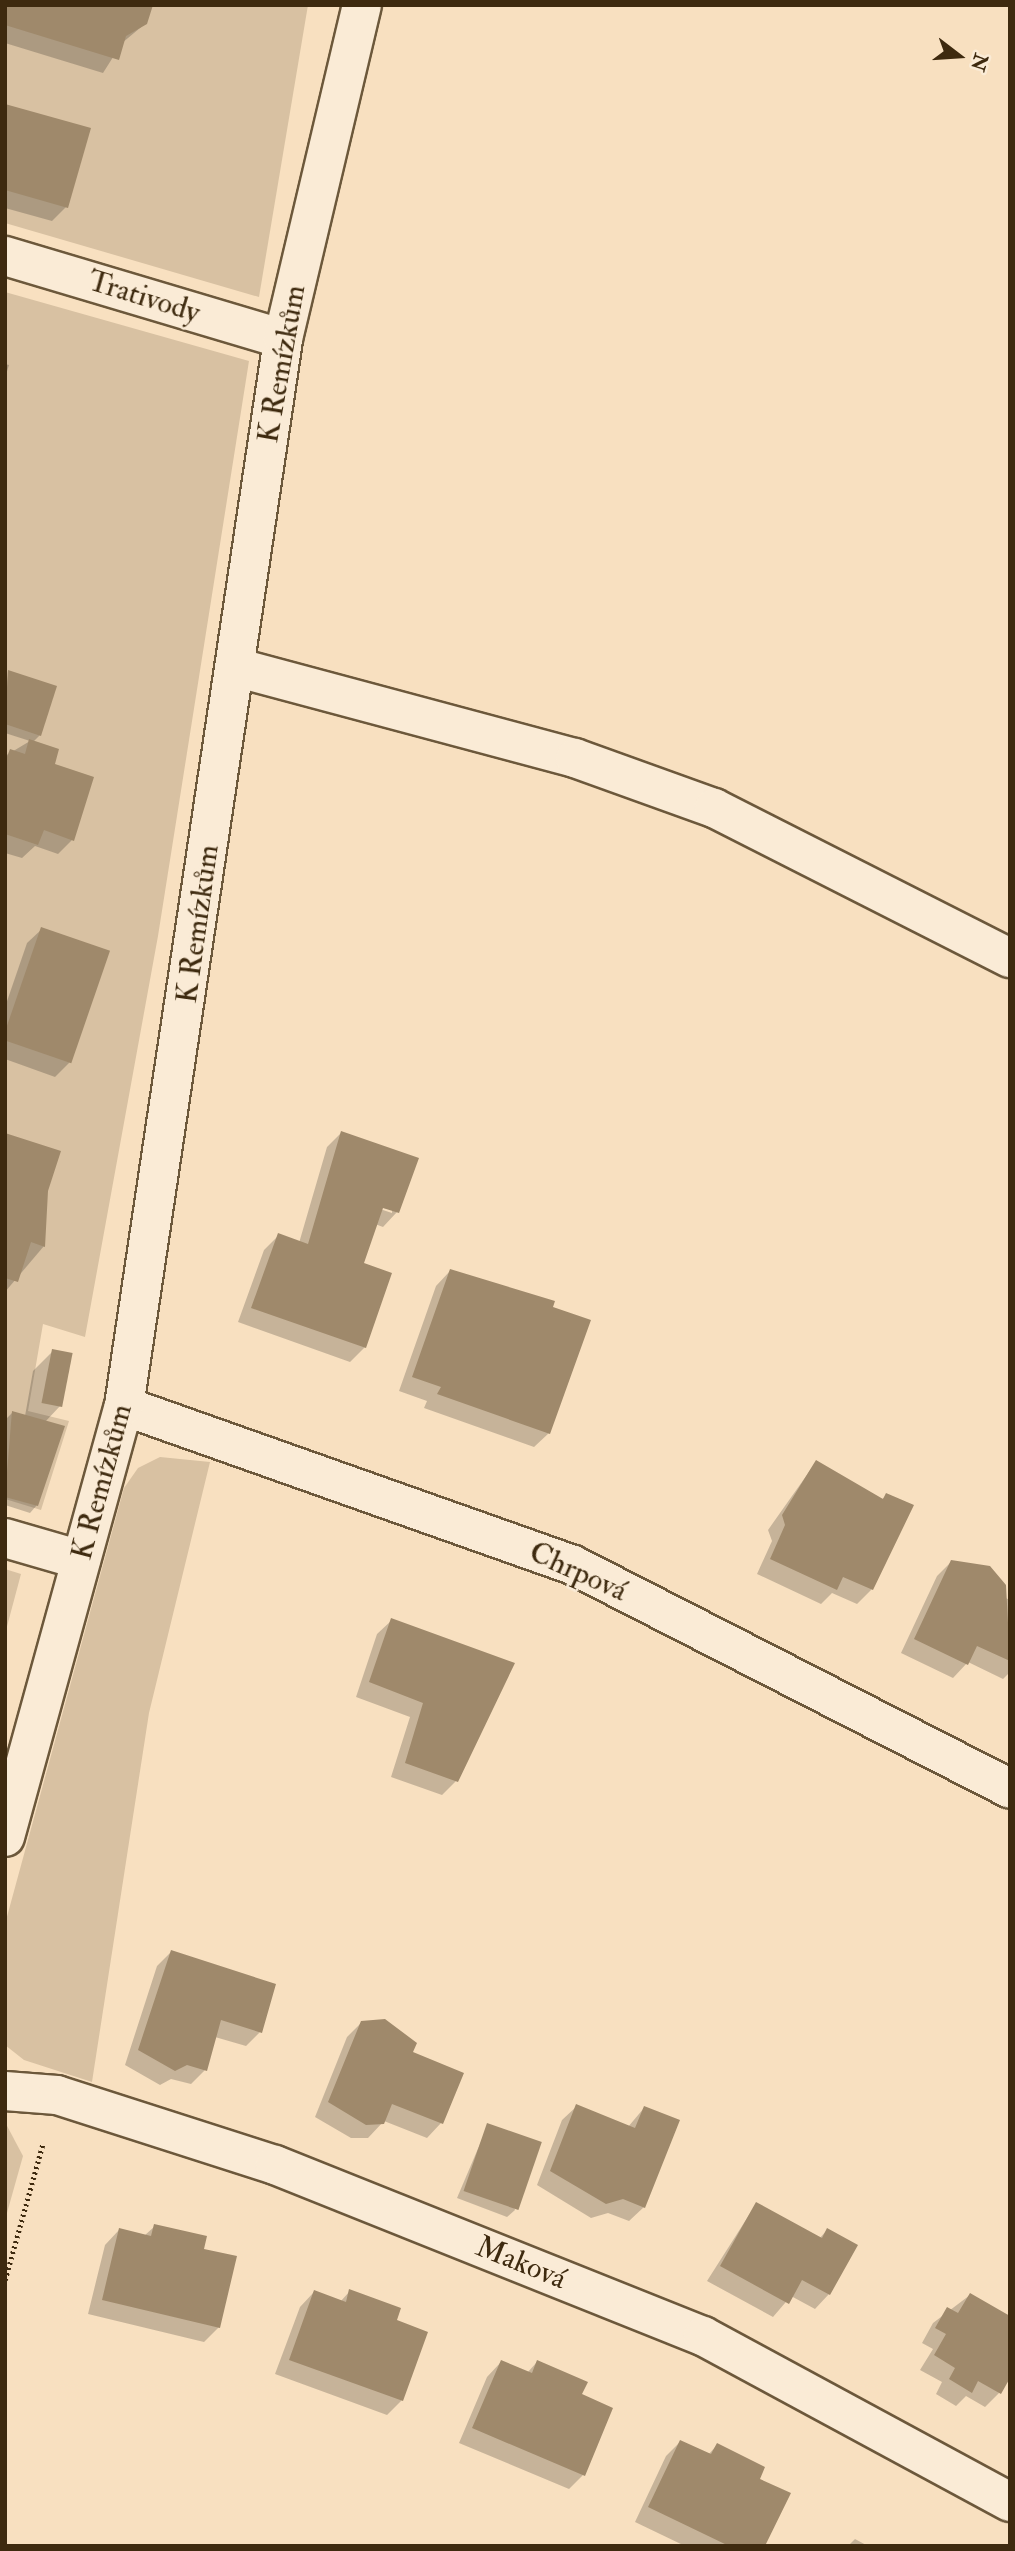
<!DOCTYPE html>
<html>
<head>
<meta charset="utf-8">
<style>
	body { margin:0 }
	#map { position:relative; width:1015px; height:2551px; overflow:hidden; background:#f8e0c0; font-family:"IM FELL Double Pica",serif }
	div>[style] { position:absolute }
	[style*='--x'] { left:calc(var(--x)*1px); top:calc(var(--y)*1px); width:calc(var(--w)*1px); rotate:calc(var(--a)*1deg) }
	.green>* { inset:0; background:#d8c1a2 }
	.shadow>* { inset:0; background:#0003 }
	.building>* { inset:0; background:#9f896b; transform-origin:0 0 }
	.path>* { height:4.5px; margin-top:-2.25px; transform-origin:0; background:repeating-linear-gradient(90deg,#3e2a0f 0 2px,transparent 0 5.5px) }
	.roads { filter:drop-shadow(2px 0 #6c583b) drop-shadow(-2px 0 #6c583b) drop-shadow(0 2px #6c583b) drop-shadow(0 -2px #6c583b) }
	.minor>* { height:38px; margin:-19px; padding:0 19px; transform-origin:19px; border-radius:19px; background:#faebd6 }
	span { translate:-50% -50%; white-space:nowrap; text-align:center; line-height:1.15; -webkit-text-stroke:5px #faebd6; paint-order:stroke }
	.street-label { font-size:30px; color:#3e2a0f }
	.frame { position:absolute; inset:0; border:7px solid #3e2a0f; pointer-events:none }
	.north { position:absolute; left:924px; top:21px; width:70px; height:70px; -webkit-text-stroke:5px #faebd6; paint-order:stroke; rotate:107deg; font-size:19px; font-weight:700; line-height:28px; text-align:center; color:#3e2a0f }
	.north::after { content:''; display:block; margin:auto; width:24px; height:32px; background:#3e2a0f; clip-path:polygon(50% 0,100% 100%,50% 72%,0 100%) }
</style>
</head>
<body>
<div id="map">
	<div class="green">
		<div style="clip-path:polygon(5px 5px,308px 5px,259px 297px,5px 223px)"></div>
		<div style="clip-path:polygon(5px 292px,249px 361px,158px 936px,85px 1337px,43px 1324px,28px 1411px,69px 1421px,41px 1510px,5px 1499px)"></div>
		<div style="clip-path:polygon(160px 1457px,210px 1462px,149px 1713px,92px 2082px,24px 2060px,5px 2045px,5px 1924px,124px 1488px,138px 1468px)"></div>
		<div style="clip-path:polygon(5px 1569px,21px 1574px,5px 1634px)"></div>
		<div style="clip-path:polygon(5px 2122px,23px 2156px,5px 2220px)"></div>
	</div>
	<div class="shadow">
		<div style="clip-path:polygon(5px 5px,146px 23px,122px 43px,103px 73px,5px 43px)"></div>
		<div style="clip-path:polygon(5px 106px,66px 207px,52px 221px,5px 208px)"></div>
		<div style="clip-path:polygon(5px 364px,9px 365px,5px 378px)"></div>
		<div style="clip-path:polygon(8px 671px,40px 735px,33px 742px,53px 765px,72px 840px,58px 854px,35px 846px,22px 858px,5px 853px,5px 756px,30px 741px,5px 733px)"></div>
		<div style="clip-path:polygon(42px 929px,70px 1062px,55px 1077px,5px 1059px,5px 1007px,27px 943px)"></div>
		<div style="clip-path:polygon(evenodd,341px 1133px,416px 1159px,397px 1212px,383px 1227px,375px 1224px,362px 1264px,365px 1347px,350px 1362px,238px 1322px,264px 1250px,279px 1235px,299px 1243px,327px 1147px,341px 1133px,374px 1207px,392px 1209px,392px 1213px,374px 1207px)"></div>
		<div style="clip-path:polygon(5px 1135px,46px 1191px,44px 1246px,5px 1292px)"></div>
		<div style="clip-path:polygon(450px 1271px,551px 1308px,549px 1433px,534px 1447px,424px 1408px,427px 1401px,399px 1391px,436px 1286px)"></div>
		<div style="clip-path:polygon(53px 1351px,61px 1405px,45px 1422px,37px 1505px,30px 1513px,5px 1505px,5px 1420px,12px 1413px,25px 1416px,33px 1371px)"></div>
		<div style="clip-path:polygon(816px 1462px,881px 1500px,887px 1495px,911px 1506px,872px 1589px,857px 1604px,832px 1593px,821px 1604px,757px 1574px,772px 1541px,768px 1530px)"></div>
		<div style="clip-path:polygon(952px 1561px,989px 1568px,999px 1595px,1010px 1600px,1010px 1672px,1003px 1679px,968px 1662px,953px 1678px,901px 1653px,937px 1576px)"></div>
		<div style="clip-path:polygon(392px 1620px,456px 1781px,442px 1795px,391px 1777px,410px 1717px,356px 1697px,377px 1634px)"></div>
		<div style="clip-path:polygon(171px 1952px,260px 2032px,246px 2046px,215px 2037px,205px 2070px,191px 2084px,171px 2079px,160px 2085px,125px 2065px,157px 1966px)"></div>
		<div style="clip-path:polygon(362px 2022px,411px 2053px,441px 2123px,427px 2138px,384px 2121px,368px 2138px,351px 2138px,315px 2117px,347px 2037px)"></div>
		<div style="clip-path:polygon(577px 2106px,628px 2127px,644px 2108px,644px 2207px,629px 2221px,608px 2213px,591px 2218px,537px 2185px,562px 2120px)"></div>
		<div style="clip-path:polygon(488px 2125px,515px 2210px,507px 2217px,457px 2198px)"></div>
		<div style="clip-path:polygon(756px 2204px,819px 2239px,827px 2230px,829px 2294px,815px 2309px,791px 2296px,773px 2317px,707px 2281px)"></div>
		<div style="clip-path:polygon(155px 2226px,202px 2250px,219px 2327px,204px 2342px,88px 2314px,105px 2245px,119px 2230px,144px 2236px)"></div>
		<div style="clip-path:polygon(350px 2291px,394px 2321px,402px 2400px,387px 2415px,275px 2374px,300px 2307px,314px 2292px,340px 2302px)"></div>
		<div style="clip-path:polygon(970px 2295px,999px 2393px,985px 2407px,966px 2396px,956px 2406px,936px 2394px,942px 2382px,920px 2370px,933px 2349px,922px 2343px,933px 2323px)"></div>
		<div style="clip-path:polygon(501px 2362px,527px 2373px,537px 2362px,580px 2395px,583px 2475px,569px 2489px,459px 2443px,487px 2377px)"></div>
		<div style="clip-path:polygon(680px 2442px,708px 2455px,717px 2445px,757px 2480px,763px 2546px,685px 2546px,635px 2522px,666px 2456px)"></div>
		<div style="clip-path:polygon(855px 2539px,868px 2546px,848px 2546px)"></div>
	</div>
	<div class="building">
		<div style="clip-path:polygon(5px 5px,153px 5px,147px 24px,126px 36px,119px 60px,5px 25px)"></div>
		<div style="clip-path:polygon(5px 104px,91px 128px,68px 208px,5px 190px)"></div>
		<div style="clip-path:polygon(8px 670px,57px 686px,41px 736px,5px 724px)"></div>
		<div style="clip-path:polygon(29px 739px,59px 749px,55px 764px,94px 777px,74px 841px,44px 830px,38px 845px,5px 834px,5px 762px,10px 749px,25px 754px)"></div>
		<div style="left:41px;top:927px;width:73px;height:119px;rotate:19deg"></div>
		<div style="clip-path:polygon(341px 1131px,419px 1158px,399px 1213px,383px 1208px,364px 1263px,392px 1273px,366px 1348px,251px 1308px,278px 1233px,308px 1244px)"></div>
		<div style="clip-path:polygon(5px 1133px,61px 1151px,48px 1191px,45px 1247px,31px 1242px,18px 1282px,5px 1278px)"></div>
		<div style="clip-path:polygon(450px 1269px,555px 1301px,553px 1307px,591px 1320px,550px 1434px,437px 1394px,441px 1387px,412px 1377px)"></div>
		<div style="left:52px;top:1349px;width:21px;height:55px;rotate:11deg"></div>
		<div style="clip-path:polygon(12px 1411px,65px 1426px,38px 1506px,5px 1497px)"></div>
		<div style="clip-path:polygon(816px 1460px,883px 1499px,886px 1493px,914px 1505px,873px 1590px,843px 1577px,837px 1590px,770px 1559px,785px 1525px,782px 1515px)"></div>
		<div style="clip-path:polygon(951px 1560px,990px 1566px,1006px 1585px,1010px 1661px,977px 1646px,968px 1665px,914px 1639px)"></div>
		<div style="clip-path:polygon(391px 1618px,515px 1663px,458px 1782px,405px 1763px,423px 1703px,369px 1682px)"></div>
		<div style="clip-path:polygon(171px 1950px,276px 1984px,262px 2033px,221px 2020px,207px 2071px,187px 2065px,175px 2071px,138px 2050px)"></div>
		<div style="clip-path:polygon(385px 2019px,417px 2043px,413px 2052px,464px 2073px,443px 2124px,392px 2104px,384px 2124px,366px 2125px,328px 2102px,361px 2021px)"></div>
		<div style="clip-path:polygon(576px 2104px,635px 2128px,644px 2106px,680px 2120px,645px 2208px,623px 2199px,606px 2204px,550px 2171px)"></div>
		<div style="left:487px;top:2123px;width:58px;height:72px;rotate:19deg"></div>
		<div style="clip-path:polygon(756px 2202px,822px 2238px,827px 2228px,858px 2245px,830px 2295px,802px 2280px,789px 2304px,720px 2266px)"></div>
		<div style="clip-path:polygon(154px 2224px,207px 2236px,204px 2249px,237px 2256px,220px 2328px,102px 2300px,119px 2228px,151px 2236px)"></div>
		<div style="clip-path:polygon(349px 2289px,401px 2308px,397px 2320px,428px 2332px,403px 2401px,289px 2360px,314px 2290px,346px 2302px)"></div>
		<div style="clip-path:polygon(970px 2293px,1010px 2316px,1010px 2378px,1001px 2394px,978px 2381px,972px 2393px,949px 2379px,955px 2368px,934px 2355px,946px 2334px,935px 2328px,947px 2307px,958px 2313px)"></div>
		<div style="clip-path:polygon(501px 2360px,532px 2373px,537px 2360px,588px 2382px,582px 2394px,613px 2408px,585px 2476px,472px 2428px)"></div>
		<div style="clip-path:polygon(680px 2440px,711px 2454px,717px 2443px,765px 2467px,760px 2479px,791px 2493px,765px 2546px,729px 2546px,648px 2507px)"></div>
	</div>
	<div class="path">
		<div style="--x:5;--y:2280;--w:142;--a:-74.5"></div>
	</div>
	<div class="roads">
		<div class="minor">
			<div style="--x:5;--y:256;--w:290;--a:16.6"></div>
			<div style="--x:235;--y:667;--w:352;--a:15"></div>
			<div style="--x:575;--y:758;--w:148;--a:19.8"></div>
			<div style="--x:714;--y:808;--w:332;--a:26.9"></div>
			<div style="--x:124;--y:1406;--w:476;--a:19.5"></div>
			<div style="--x:573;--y:1565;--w:491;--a:27.1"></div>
			<div style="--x:5;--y:1538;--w:79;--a:16.1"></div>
			<div style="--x:5;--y:1837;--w:447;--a:-74.6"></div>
			<div style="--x:124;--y:1406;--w:1079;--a:-81.52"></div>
			<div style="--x:283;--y:339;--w:343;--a:-76.7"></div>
			<div style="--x:5;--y:2091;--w:52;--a:4.4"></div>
			<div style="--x:57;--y:2095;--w:229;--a:17.8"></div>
			<div style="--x:275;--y:2165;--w:461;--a:21.8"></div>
			<div style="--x:703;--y:2336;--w:349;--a:28.4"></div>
		</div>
	</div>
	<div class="street-label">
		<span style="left:144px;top:297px;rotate:17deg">Trativody</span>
		<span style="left:282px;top:364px;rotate:-80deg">K Remízkům</span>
		<span style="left:198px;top:924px;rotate:-82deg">K Remízkům</span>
		<span style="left:102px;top:1482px;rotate:-75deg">K Remízkům</span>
		<span style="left:578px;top:1572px;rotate:24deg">Chrpová</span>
		<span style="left:521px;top:2263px;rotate:22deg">Maková</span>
	</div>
	<div class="frame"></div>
	<div class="north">N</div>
</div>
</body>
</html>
